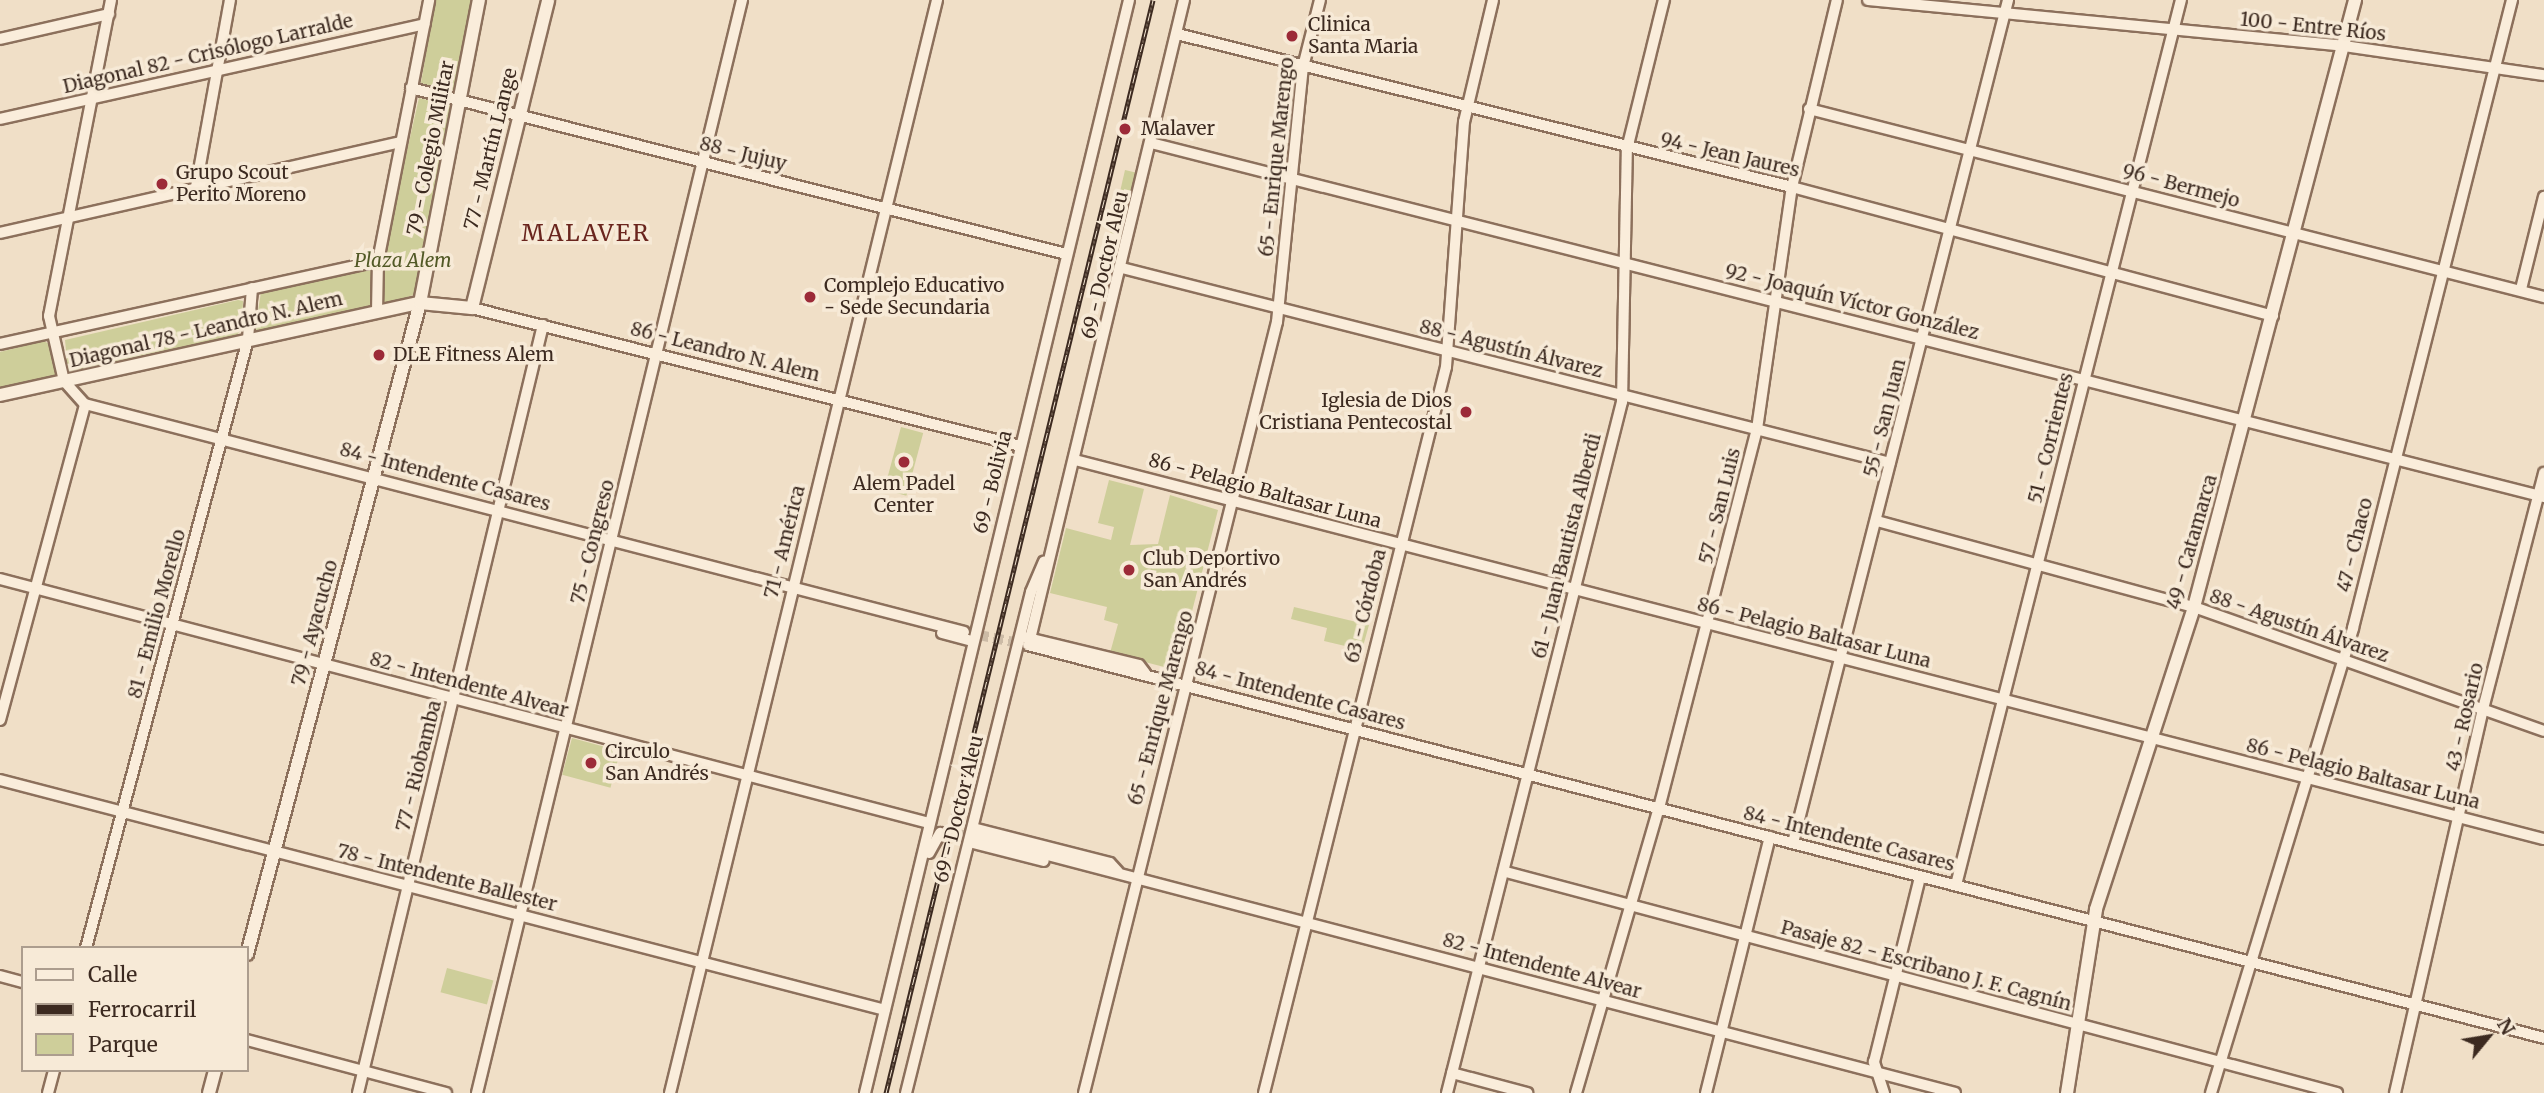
<!DOCTYPE html>
<html>
<head>
<meta charset="utf-8">
<style>
	body { margin:0 }
	#map { position:relative; width:2544px; height:1093px; overflow:hidden; background:#f0dfc7; font-family:Merriweather,serif }
	div>[style] { position:absolute }
	[style*='--x'] { left:calc(var(--x)*1px); top:calc(var(--y)*1px); width:calc(var(--w)*1px); rotate:calc(var(--a)*1deg) }
	.green>* { inset:0; background:#cece9a; transform-origin:0 0 }
	.minor-tunnel>* { height:10px; margin-top:-5px; transform-origin:0; background:repeating-linear-gradient(90deg,#ccbba6 0 10px,transparent 0 15px) }
	.roads { filter:drop-shadow(2px 0 #8c705c) drop-shadow(-2px 0 #8c705c) drop-shadow(0 2px #8c705c) drop-shadow(0 -2px #8c705c) }
	.minor>* { height:10px; margin:-5px; padding:0 5px; transform-origin:5px; border-radius:5px; background:#faeddb }
	.tertiary>* { height:12px; margin:-6px; padding:0 6px; transform-origin:6px; border-radius:6px; background:#faeddb }
	.rail>* { height:5px; margin-top:-2.5px; transform-origin:0; background:repeating-linear-gradient(90deg,#f7ead7 0 8px,#3c2a20 0 16px); box-sizing:border-box; border-block:2px solid #3c2a20 }
	.dots>* { width:19px; height:19px; translate:-50% -50%; box-sizing:border-box; border:4px solid #f7ead7; border-radius:50% }
	span { translate:-50% -50%; white-space:nowrap; text-align:center; line-height:1.15; -webkit-text-stroke:7px #f7ead7; paint-order:stroke }
	.poi-label { font-size:19px; color:#3c2a20 }
	.left { translate:0 -50%; text-align:left }
	.right { translate:-100% -50%; text-align:right }
	.street-label { font-size:19px; color:#3c2a20 }
	.park-label { font-size:19px; color:#525926; font-style:italic }
	.quarter-label { font-size:23px; color:#6a251e; letter-spacing:2px }
	.legend { position:absolute; left:21px; top:946px; width:228px; height:126px; box-sizing:border-box; background:#f7ead7; border:2px solid #ac9d8e; margin:0; padding:9px 12px; list-style:none; font-size:21px; color:#3c2a20 }
	.legend li { display:flex; align-items:center; gap:14px; height:35px }
	.legend b { width:35px; border:2px solid #ac9d8e }
	.north { position:absolute; left:2453px; top:1002px; width:70px; height:70px; -webkit-text-stroke:5px #f7ead7; paint-order:stroke; rotate:60deg; font-size:19px; font-weight:700; line-height:28px; text-align:center; color:#3c2a20 }
	.north::after { content:''; display:block; margin:auto; width:24px; height:32px; background:#3c2a20; clip-path:polygon(50% 0,100% 100%,50% 72%,0 100%) }
</style>
</head>
<body>
<div id="map">
	<div class="green">
		<div style="clip-path:polygon(435px 0,475px 0,458px 87px,448px 92px,421px 83px)"></div>
		<div style="clip-path:polygon(419px 98px,453px 106px,416px 294px,384px 305px,383px 256px)"></div>
		<div style="left:1125px;top:170px;width:13px;height:88px;rotate:13deg"></div>
		<div style="clip-path:polygon(373px 268px,373px 306px,255px 331px,261px 292px)"></div>
		<div style="clip-path:polygon(238px 300px,243px 301px,242px 329px,236px 336px,68px 372px,65px 340px)"></div>
		<div style="clip-path:polygon(44px 341px,51px 345px,58px 372px,54px 378px,0 390px,0 352px)"></div>
		<div style="left:901px;top:427px;width:23px;height:65px;rotate:15deg"></div>
		<div style="clip-path:polygon(1109px 480px,1144px 489px,1130px 545px,1158px 544px,1170px 495px,1218px 510px,1178px 666px,1172px 669px,1110px 653px,1118px 624px,1104px 620px,1107px 607px,1050px 593px,1066px 528px,1111px 540px,1114px 527px,1098px 523px)"></div>
		<div style="clip-path:polygon(1294px 607px,1369px 625px,1362px 650px,1324px 641px,1327px 628px,1291px 619px)"></div>
		<div style="left:572px;top:738px;width:50px;height:38px;rotate:15deg"></div>
		<div style="left:447px;top:968px;width:48px;height:25px;rotate:15deg"></div>
	</div>
	<div class="minor-tunnel">
		<div style="--x:964;--y:632;--w:61;--a:11.3"></div>
		<div style="--x:940;--y:833;--w:35;--a:5"></div>
	</div>
	<div class="roads">
		<div class="minor">
			<div style="--x:111;--y:0;--w:322;--a:101.1"></div>
			<div style="--x:49;--y:316;--w:67;--a:77"></div>
			<div style="--x:64;--y:381;--w:31;--a:48"></div>
			<div style="--x:85;--y:404;--w:908;--a:14.54"></div>
			<div style="--x:1868;--y:0;--w:478;--a:5.5"></div>
			<div style="--x:2344;--y:46;--w:202;--a:8.3"></div>
			<div style="--x:1177;--y:34;--w:634;--a:13.97"></div>
			<div style="--x:1792;--y:187;--w:498;--a:15"></div>
			<div style="--x:0;--y:39;--w:112;--a:-12.9"></div>
			<div style="--x:411;--y:88;--w:676;--a:14.22"></div>
			<div style="--x:1809;--y:109;--w:759;--a:14.35"></div>
			<div style="--x:0;--y:119;--w:435;--a:-12.6"></div>
			<div style="--x:1151;--y:143;--w:1437;--a:14.26"></div>
			<div style="--x:196;--y:187;--w:190;--a:-79.7"></div>
			<div style="--x:0;--y:233;--w:411;--a:-12.8"></div>
			<div style="--x:1122;--y:268;--w:792;--a:14.25"></div>
			<div style="--x:2521;--y:289;--w:95;--a:-76"></div>
			<div style="--x:472;--y:308;--w:565;--a:14.13"></div>
			<div style="--x:377;--y:312;--w:51;--a:-88.9"></div>
			<div style="--x:378;--y:261;--w:266;--a:-78.9"></div>
			<div style="--x:0;--y:344;--w:387;--a:-12.4"></div>
			<div style="--x:1075;--y:460;--w:1517;--a:14.47"></div>
			<div style="--x:1877;--y:521;--w:328;--a:15.2"></div>
			<div style="--x:2194;--y:607;--w:371;--a:19.5"></div>
			<div style="--x:0;--y:579;--w:961;--a:14.72"></div>
			<div style="--x:942;--y:633;--w:31;--a:15"></div>
			<div style="--x:1024;--y:637;--w:118;--a:13.7"></div>
			<div style="--x:1139;--y:665;--w:10;--a:53"></div>
			<div style="--x:1030;--y:639;--w:657;--a:-76.45"></div>
			<div style="--x:1028;--y:645;--w:1566;--a:14.53"></div>
			<div style="--x:0;--y:720;--w:327;--a:-74.9"></div>
			<div style="--x:0;--y:780;--w:914;--a:14.57"></div>
			<div style="--x:973;--y:828;--w:141;--a:14.3"></div>
			<div style="--x:1110;--y:863;--w:12;--a:48"></div>
			<div style="--x:975;--y:836;--w:1013;--a:14.69"></div>
			<div style="--x:969;--y:842;--w:77;--a:14.2"></div>
			<div style="--x:1793;--y:843;--w:870;--a:-75.69"></div>
			<div style="--x:929;--y:853;--w:23;--a:-61"></div>
			<div style="--x:1506;--y:872;--w:860;--a:14.89"></div>
			<div style="--x:1956;--y:885;--w:913;--a:-75.74"></div>
			<div style="--x:86;--y:948;--w:630;--a:-75.1"></div>
			<div style="--x:248;--y:339;--w:51;--a:-85.5"></div>
			<div style="--x:0;--y:976;--w:24;--a:15"></div>
			<div style="--x:247;--y:1040;--w:206;--a:14.9"></div>
			<div style="--x:1452;--y:1073;--w:78;--a:14.9"></div>
			<div style="--x:48;--y:1093;--w:24;--a:-75"></div>
			<div style="--x:358;--y:1093;--w:790;--a:-76.46"></div>
			<div style="--x:477;--y:1093;--w:1125;--a:-76.37"></div>
			<div style="--x:670;--y:1093;--w:1125;--a:-76.27"></div>
			<div style="--x:865;--y:1093;--w:1124;--a:-76.42"></div>
			<div style="--x:906;--y:1093;--w:516;--a:-75.99"></div>
			<div style="--x:1031;--y:592;--w:33;--a:-67"></div>
			<div style="--x:1084;--y:1093;--w:795;--a:-75.95"></div>
			<div style="--x:1277;--y:322;--w:256;--a:-84.2"></div>
			<div style="--x:1303;--y:67;--w:69;--a:-75.8"></div>
			<div style="--x:1264;--y:1093;--w:748;--a:-75.93"></div>
			<div style="--x:1446;--y:367;--w:246;--a:-85.8"></div>
			<div style="--x:1464;--y:122;--w:125;--a:-76.6"></div>
			<div style="--x:1447;--y:1093;--w:713;--a:-75.79"></div>
			<div style="--x:1622;--y:402;--w:253;--a:-88.9"></div>
			<div style="--x:1627;--y:149;--w:154;--a:-76.1"></div>
			<div style="--x:1576;--y:1093;--w:297;--a:-73.8"></div>
			<div style="--x:1659;--y:808;--w:391;--a:-75.5"></div>
			<div style="--x:1757;--y:429;--w:245;--a:-81.8"></div>
			<div style="--x:1792;--y:187;--w:192;--a:-76.5"></div>
			<div style="--x:1706;--y:1093;--w:264;--a:-76"></div>
			<div style="--x:1884;--y:1093;--w:33;--a:-108"></div>
			<div style="--x:1874;--y:1062;--w:191;--a:-76"></div>
			<div style="--x:2211;--y:1093;--w:486;--a:-73"></div>
			<div style="--x:2353;--y:628;--w:648;--a:-75.79"></div>
			<div style="--x:2395;--y:1093;--w:394;--a:-77.1"></div>
			<div style="--x:2483;--y:709;--w:244;--a:-75.5"></div>
		</div>
		<div class="tertiary">
			<div style="--x:0;--y:395;--w:430;--a:-12.4"></div>
			<div style="--x:420;--y:303;--w:52;--a:5.5"></div>
			<div style="--x:472;--y:308;--w:317;--a:-76.1"></div>
			<div style="--x:247;--y:954;--w:674;--a:-75.12"></div>
			<div style="--x:420;--y:303;--w:309;--a:-79"></div>
			<div style="--x:209;--y:1093;--w:24;--a:-75"></div>
			<div style="--x:2067;--y:1093;--w:186;--a:-81"></div>
			<div style="--x:2096;--y:909;--w:318;--a:-72"></div>
			<div style="--x:2194;--y:607;--w:628;--a:-75.14"></div>
		</div>
	</div>
	<div class="rail">
		<div style="--x:886;--y:1093;--w:1125;--a:-76.27"></div>
	</div>
	<div class="dots">
		<div style="left:1292px;top:36px;background:#9c2a38"></div>
		<div style="left:1125px;top:129px;background:#9c2a38"></div>
		<div style="left:162px;top:184px;background:#9c2a38"></div>
		<div style="left:810px;top:297px;background:#9c2a38"></div>
		<div style="left:379px;top:355px;background:#9c2a38"></div>
		<div style="left:1466px;top:412px;background:#9c2a38"></div>
		<div style="left:904px;top:462px;background:#9c2a38"></div>
		<div style="left:1129px;top:570px;background:#9c2a38"></div>
		<div style="left:591px;top:763px;background:#9c2a38"></div>
	</div>
	<div class="poi-label">
		<span class="left" style="left:1308px;top:36px">Clinica<br>Santa Maria</span>
		<span class="left" style="left:1141px;top:129px">Malaver</span>
		<span class="left" style="left:176px;top:184px">Grupo Scout<br>Perito Moreno</span>
		<span class="left" style="left:824px;top:297px">Complejo Educativo<br>- Sede Secundaria</span>
		<span class="left" style="left:393px;top:355px">DLE Fitness Alem</span>
		<span class="right" style="left:1452px;top:412px">Iglesia de Dios<br>Cristiana Pentecostal</span>
		<span style="left:904px;top:495px">Alem Padel<br>Center</span>
		<span class="left" style="left:1143px;top:570px">Club Deportivo<br>San Andrés</span>
		<span class="left" style="left:605px;top:763px">Circulo<br>San Andrés</span>
	</div>
	<div class="street-label">
		<span style="left:2313px;top:27px;rotate:6deg">100 - Entre Ríos</span>
		<span style="left:208px;top:54px;rotate:-13deg">Diagonal 82 - Crisólogo Larralde</span>
		<span style="left:431px;top:148px;rotate:-79deg">79 - Colegio Militar</span>
		<span style="left:491px;top:149px;rotate:-76deg">77 - Martín Lange</span>
		<span style="left:743px;top:154px;rotate:14deg">88 - Jujuy</span>
		<span style="left:1730px;top:155px;rotate:13deg">94 - Jean Jaures</span>
		<span style="left:1277px;top:157px;rotate:-84deg">65 - Enrique Marengo</span>
		<span style="left:2181px;top:186px;rotate:15deg">96 - Bermejo</span>
		<span style="left:1105px;top:265px;rotate:-77deg">69 - Doctor Aleu</span>
		<span style="left:1852px;top:302px;rotate:14deg">92 - Joaquín Víctor González</span>
		<span style="left:206px;top:330px;rotate:-13deg">Diagonal 78 - Leandro N. Alem</span>
		<span style="left:1511px;top:349px;rotate:14deg">88 - Agustín Álvarez</span>
		<span style="left:725px;top:352px;rotate:14deg">86 - Leandro N. Alem</span>
		<span style="left:1885px;top:418px;rotate:-76deg">55 - San Juan</span>
		<span style="left:2051px;top:438px;rotate:-76deg">51 - Corrientes</span>
		<span style="left:445px;top:477px;rotate:15deg">84 - Intendente Casares</span>
		<span style="left:993px;top:482px;rotate:-76deg">69 - Bolivia</span>
		<span style="left:1265px;top:491px;rotate:15deg">86 - Pelagio Baltasar Luna</span>
		<span style="left:1720px;top:506px;rotate:-76deg">57 - San Luis</span>
		<span style="left:593px;top:542px;rotate:-76deg">75 - Congreso</span>
		<span style="left:785px;top:542px;rotate:-76deg">71 - América</span>
		<span style="left:2192px;top:542px;rotate:-74deg">49 - Catamarca</span>
		<span style="left:2355px;top:545px;rotate:-76deg">47 - Chaco</span>
		<span style="left:1567px;top:546px;rotate:-76deg">61 - Juan Bautista Alberdi</span>
		<span style="left:1366px;top:606px;rotate:-76deg">63 - Córdoba</span>
		<span style="left:157px;top:614px;rotate:-75deg">81 - Emilio Morello</span>
		<span style="left:315px;top:623px;rotate:-75deg">79 - Ayacucho</span>
		<span style="left:2299px;top:626px;rotate:19deg">88 - Agustín Álvarez</span>
		<span style="left:1814px;top:633px;rotate:14deg">86 - Pelagio Baltasar Luna</span>
		<span style="left:469px;top:685px;rotate:15deg">82 - Intendente Alvear</span>
		<span style="left:1300px;top:696px;rotate:15deg">84 - Intendente Casares</span>
		<span style="left:1161px;top:708px;rotate:-75deg">65 - Enrique Marengo</span>
		<span style="left:2465px;top:717px;rotate:-77deg">43 - Rosario</span>
		<span style="left:419px;top:766px;rotate:-76deg">77 - Riobamba</span>
		<span style="left:2363px;top:774px;rotate:14deg">86 - Pelagio Baltasar Luna</span>
		<span style="left:959px;top:809px;rotate:-76deg">69 - Doctor Aleu</span>
		<span style="left:1849px;top:839px;rotate:14deg">84 - Intendente Casares</span>
		<span style="left:447px;top:878px;rotate:14deg">78 - Intendente Ballester</span>
		<span style="left:1542px;top:966px;rotate:15deg">82 - Intendente Alvear</span>
		<span style="left:1926px;top:966px;rotate:15deg">Pasaje 82 - Escribano J. F. Cagnín</span>
	</div>
	<div class="park-label">
		<span style="left:403px;top:261px">Plaza Alem</span>
	</div>
	<div class="quarter-label">
		<span style="left:586px;top:233px">MALAVER</span>
	</div>
	<ul class="legend">
	<li><b style="height:9px;background:#faeddb"></b>Calle</li>
	<li><b style="height:9px;background:#3c2a20"></b>Ferrocarril</li>
	<li><b style="height:19px;background:#cece9a"></b>Parque</li>
	</ul>
	<div class="north">N</div>
</div>
</body>
</html>
